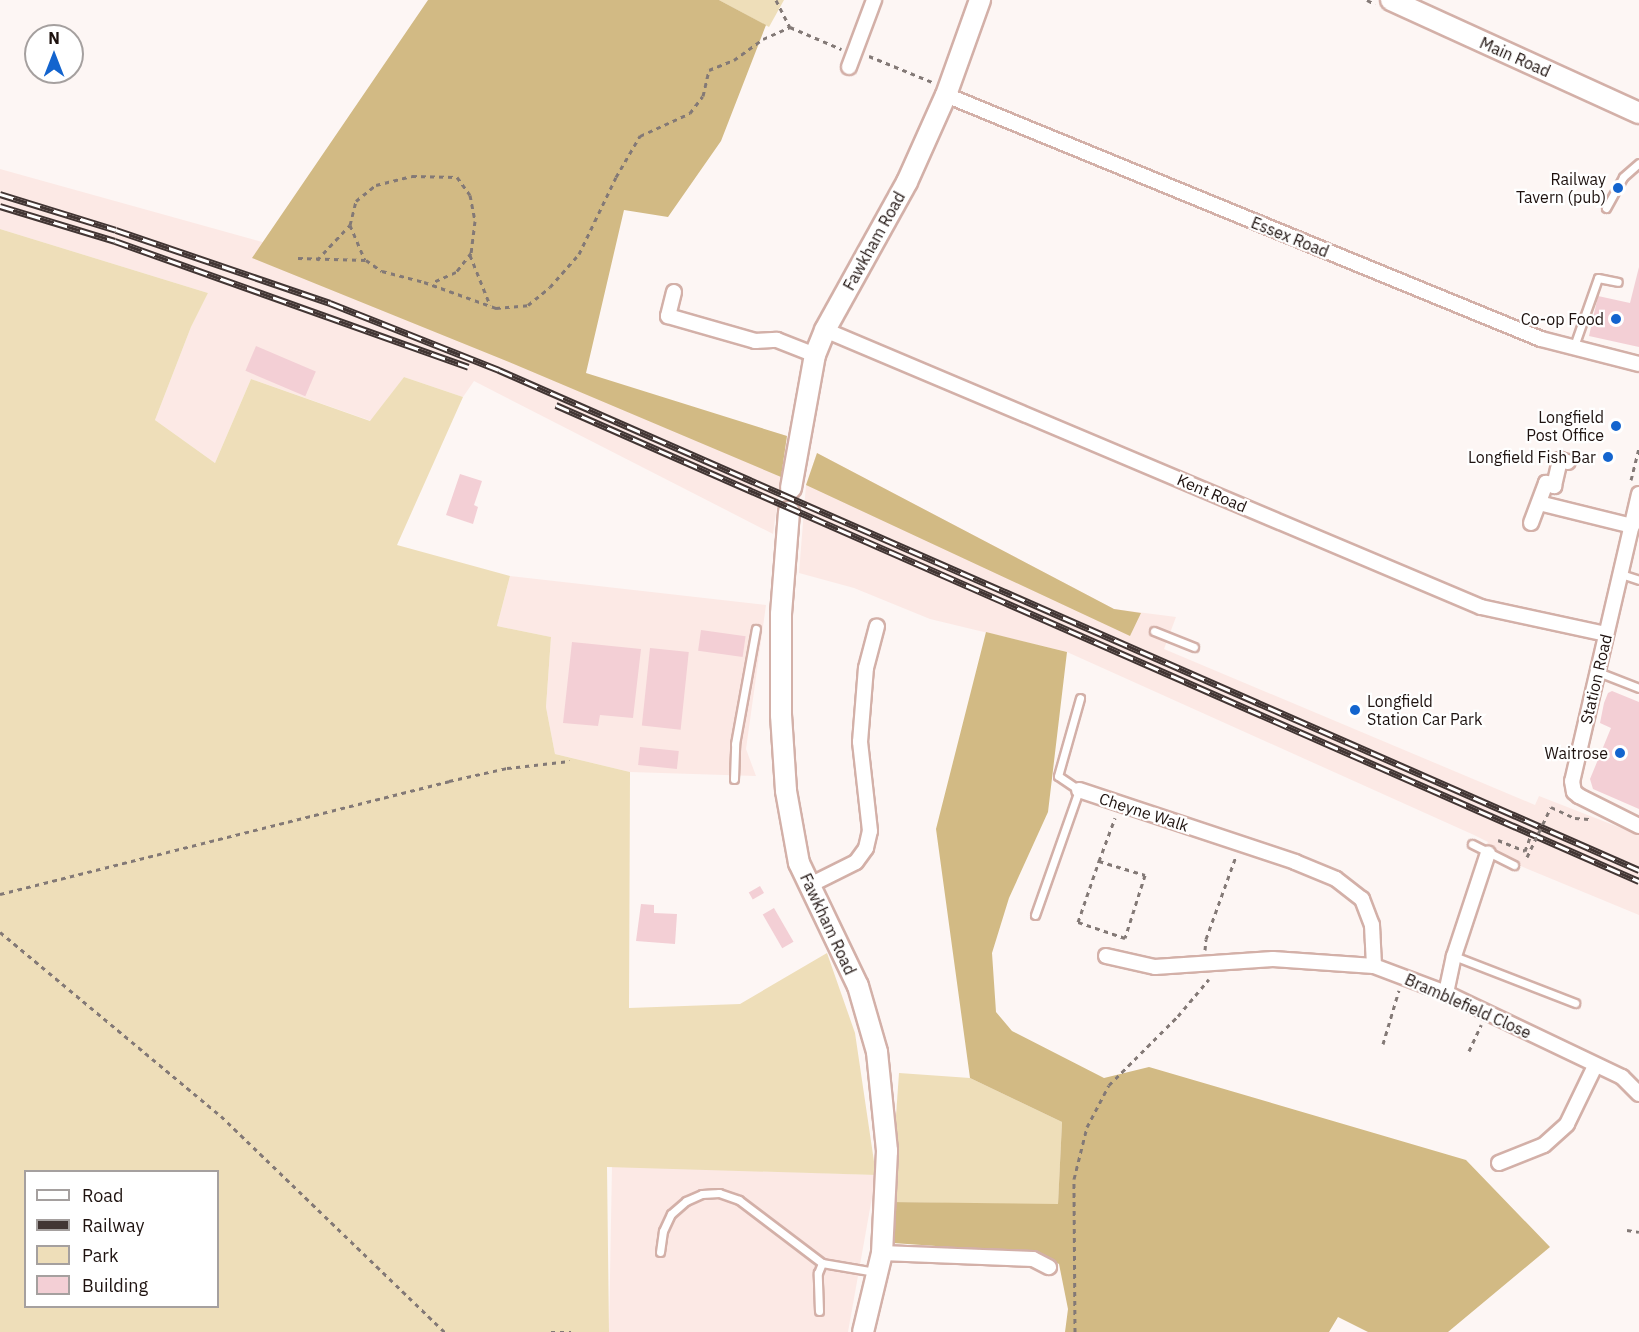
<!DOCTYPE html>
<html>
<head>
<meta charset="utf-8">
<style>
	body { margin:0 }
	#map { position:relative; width:1639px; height:1332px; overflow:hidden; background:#fdf6f4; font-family:"IBM Plex Sans",sans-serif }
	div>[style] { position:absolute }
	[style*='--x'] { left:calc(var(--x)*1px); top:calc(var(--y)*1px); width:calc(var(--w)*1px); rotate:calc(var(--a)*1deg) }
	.built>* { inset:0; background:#fce9e5 }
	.green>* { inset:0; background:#eedeb9 }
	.forest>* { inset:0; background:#d2ba84 }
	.building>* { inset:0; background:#f3cfd5; transform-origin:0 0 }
	.path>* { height:3px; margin-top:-1.5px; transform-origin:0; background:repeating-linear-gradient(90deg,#837976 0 4.5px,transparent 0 9px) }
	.roads { filter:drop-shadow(2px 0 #d3b0a8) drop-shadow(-2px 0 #d3b0a8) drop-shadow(0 2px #d3b0a8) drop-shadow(0 -2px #d3b0a8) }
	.lane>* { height:7px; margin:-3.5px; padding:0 3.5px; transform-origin:3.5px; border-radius:3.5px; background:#fff }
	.street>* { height:14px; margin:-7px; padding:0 7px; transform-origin:7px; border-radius:7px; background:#fff }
	.secondary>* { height:20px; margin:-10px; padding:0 10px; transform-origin:10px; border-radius:10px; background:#fff }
	.rail>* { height:7px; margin-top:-3.5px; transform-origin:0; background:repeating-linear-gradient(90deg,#fff 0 14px,#423634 0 28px); box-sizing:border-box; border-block:2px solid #423634 }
	.path-bridge>* { height:3px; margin-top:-1.5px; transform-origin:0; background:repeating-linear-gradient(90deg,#837976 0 4.5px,transparent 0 9px) }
	.dots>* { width:16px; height:16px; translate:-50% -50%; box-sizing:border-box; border:3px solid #fff; border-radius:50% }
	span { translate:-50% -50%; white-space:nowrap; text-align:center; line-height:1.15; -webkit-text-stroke:4.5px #fff; paint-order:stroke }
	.street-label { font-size:16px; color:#1e120f }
	.poi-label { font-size:16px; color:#1e120f }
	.right { translate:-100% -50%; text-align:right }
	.left { translate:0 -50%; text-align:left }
	.legend { position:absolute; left:24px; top:1170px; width:195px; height:138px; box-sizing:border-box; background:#fff; border:2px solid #a5a09f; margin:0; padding:8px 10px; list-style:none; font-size:18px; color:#1e120f }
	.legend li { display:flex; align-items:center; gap:12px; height:30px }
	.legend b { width:30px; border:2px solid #a5a09f }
	.north { position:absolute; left:24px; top:24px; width:60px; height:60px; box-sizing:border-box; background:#fff; border:2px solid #a5a09f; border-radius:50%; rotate:0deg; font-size:16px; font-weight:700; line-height:24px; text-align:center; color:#1e120f }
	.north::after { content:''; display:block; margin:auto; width:21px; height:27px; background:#1364ce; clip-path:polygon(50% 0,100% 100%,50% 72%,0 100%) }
</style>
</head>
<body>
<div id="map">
	<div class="built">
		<div style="clip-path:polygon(0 169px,266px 243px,528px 361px,787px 436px,773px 534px,474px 381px,463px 397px,404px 377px,371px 421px,251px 379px,215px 463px,155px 420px,191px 327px,208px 293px,0 229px)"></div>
		<div style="clip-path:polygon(817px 453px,1114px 609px,1176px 617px,1164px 649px,1535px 805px,1539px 796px,1639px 835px,1639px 915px,1484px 851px,1488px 842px,1474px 835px,1067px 652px,930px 619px,854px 588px,799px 573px,806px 485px)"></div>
		<div style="clip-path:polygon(510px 576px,766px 605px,746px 749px,756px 776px,630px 772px,555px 754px,546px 707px,551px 637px,497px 626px)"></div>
		<div style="clip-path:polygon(612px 1166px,876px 1175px,848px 1332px,609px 1332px)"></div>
	</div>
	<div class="green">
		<div style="clip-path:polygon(719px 0,784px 0,769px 27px)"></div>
		<div style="clip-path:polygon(evenodd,0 229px,208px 293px,191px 327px,155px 420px,215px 463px,251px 379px,370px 421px,404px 377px,463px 397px,397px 545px,510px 576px,497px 626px,551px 637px,546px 707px,555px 754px,630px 772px,629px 1008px,740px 1004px,827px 953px,855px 1033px,876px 1175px,607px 1167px,609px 1332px,0 1332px,0 229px,26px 1172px,218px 1172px,218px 1306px,26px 1306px,26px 1172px)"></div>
		<div style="clip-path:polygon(899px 1073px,970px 1078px,1062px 1122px,1058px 1205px,890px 1202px)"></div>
	</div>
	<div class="forest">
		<div style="clip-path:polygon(428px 0,719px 0,766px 25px,721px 141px,668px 217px,624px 210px,586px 373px,787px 436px,781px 477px,509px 362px,252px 258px)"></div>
		<div style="clip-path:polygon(817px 453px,1114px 609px,1141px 613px,1130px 636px,806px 485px)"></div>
		<div style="clip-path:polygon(986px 632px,1067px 652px,1048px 812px,1009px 898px,992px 953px,996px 1012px,1012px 1031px,1104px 1078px,1149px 1067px,1466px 1160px,1550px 1247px,1448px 1332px,1368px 1332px,1338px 1317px,1329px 1332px,1065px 1332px,1068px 1309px,1059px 1264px,1037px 1253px,893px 1243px,890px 1202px,1058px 1204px,1062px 1122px,970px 1078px,936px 829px)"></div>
	</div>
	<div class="building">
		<div style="clip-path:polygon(1639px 267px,1639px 347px,1589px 336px,1598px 296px,1630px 303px)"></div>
		<div style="left:256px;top:346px;width:65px;height:27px;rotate:23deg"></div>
		<div style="clip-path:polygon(460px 474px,482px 481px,474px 505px,478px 507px,473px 524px,446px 515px)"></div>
		<div style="left:701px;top:630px;width:45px;height:21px;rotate:8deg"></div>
		<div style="clip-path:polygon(572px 642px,641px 649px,633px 718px,600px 715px,598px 726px,563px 723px)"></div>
		<div style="left:650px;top:648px;width:39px;height:78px;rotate:6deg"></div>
		<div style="clip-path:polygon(1612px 691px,1639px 702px,1639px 809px,1593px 789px,1590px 779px,1611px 728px,1600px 723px,1604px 703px,1608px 693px)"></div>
		<div style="left:640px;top:747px;width:39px;height:18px;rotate:6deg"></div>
		<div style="left:760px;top:886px;width:8px;height:13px;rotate:60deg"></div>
		<div style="clip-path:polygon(641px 904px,654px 905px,654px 913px,677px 914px,675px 944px,636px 941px)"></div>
		<div style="left:774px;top:908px;width:39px;height:13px;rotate:60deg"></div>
	</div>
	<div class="path">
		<div style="--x:776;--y:0;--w:30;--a:63"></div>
		<div style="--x:790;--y:27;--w:56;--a:23.3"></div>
		<div style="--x:1367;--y:0;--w:9;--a:27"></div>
		<div style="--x:869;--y:56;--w:68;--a:22.4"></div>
		<div style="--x:350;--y:225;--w:38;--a:67"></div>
		<div style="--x:470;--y:255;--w:54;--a:68.2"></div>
		<div style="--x:298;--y:258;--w:68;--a:1.7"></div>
		<div style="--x:366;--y:260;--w:19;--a:35"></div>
		<div style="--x:382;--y:271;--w:43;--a:14.7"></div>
		<div style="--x:424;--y:282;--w:77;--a:19.9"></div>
		<div style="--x:496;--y:308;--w:32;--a:-5"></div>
		<div style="--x:528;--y:305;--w:28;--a:-39"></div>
		<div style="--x:550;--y:287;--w:44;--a:-48.7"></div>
		<div style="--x:579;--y:254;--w:85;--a:-64.3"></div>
		<div style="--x:616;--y:177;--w:48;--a:-59.7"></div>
		<div style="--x:640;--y:136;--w:55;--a:-24.7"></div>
		<div style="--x:690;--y:113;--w:21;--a:-53"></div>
		<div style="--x:703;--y:96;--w:27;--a:-77"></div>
		<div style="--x:709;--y:70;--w:27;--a:-22"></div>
		<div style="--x:734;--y:60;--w:36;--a:-36"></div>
		<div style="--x:763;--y:39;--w:30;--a:-24"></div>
		<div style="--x:317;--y:260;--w:48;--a:-46.7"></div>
		<div style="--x:350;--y:225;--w:25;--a:-76"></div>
		<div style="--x:356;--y:201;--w:26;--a:-39"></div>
		<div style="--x:376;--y:185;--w:37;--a:-14"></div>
		<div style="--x:412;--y:176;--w:45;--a:1.3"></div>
		<div style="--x:457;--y:177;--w:22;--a:54"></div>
		<div style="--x:470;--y:195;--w:26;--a:79"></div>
		<div style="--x:475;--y:221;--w:32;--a:97"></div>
		<div style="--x:471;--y:253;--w:24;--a:128"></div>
		<div style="--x:456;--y:272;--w:27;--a:156"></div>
		<div style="--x:1631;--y:480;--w:34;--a:-76"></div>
		<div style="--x:1551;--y:807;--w:26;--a:25"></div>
		<div style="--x:1575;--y:818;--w:14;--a:4"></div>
		<div style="--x:1498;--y:840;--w:29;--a:22"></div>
		<div style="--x:1525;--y:851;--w:15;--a:-70"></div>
		<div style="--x:1099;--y:861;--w:48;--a:16.9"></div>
		<div style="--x:1145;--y:875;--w:66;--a:107.6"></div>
		<div style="--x:1125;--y:938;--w:50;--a:-161.2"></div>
		<div style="--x:1078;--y:922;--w:65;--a:-71"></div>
		<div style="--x:1099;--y:861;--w:46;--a:-69.6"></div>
		<div style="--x:0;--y:894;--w:463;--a:-14.1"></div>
		<div style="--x:449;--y:781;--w:59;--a:-12.6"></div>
		<div style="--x:507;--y:768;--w:63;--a:-6.3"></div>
		<div style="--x:0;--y:932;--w:288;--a:39.8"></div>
		<div style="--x:221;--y:1116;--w:311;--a:44"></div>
		<div style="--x:1205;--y:950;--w:11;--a:-85"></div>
		<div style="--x:1206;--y:939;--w:88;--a:-70.1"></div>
		<div style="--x:1383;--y:1044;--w:56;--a:-73.5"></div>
		<div style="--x:1469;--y:1051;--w:29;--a:-65"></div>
		<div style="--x:1627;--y:1230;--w:12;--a:9"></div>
		<div style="--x:551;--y:1332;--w:20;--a:0"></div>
		<div style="--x:1075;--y:1332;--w:153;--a:-90.4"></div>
		<div style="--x:1074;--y:1179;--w:54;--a:-76"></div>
		<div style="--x:1087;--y:1127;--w:47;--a:-62.4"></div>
		<div style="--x:1109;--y:1085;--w:98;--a:-45"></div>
		<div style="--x:1178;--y:1016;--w:48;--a:-50"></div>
	</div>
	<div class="roads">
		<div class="lane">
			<div style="--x:1606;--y:208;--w:35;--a:-61"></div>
			<div style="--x:1623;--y:177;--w:21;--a:-41"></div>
			<div style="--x:1573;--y:349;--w:75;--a:-70.6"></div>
			<div style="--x:1598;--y:278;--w:20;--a:11"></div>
			<div style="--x:1621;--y:574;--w:19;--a:18"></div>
			<div style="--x:1154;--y:631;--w:43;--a:21.8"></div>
			<div style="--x:1598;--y:672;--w:44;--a:21.3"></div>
			<div style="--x:734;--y:779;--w:35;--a:-88"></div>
			<div style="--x:735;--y:744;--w:117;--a:-79.7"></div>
			<div style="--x:1472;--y:844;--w:47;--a:26.6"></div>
			<div style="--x:1035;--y:915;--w:133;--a:-70.6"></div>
			<div style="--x:1079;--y:790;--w:25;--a:-146"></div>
			<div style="--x:1058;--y:776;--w:81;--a:-74.2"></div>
			<div style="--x:1454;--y:956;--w:130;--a:21.2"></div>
			<div style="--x:660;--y:1252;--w:21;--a:-82"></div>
			<div style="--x:663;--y:1231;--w:19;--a:-65"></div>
			<div style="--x:671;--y:1214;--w:20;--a:-41"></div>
			<div style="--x:686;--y:1201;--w:17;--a:-24"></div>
			<div style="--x:702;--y:1194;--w:17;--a:-3"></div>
			<div style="--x:719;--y:1193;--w:21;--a:19"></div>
			<div style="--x:739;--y:1200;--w:104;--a:37.2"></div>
			<div style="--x:822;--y:1263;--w:54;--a:9.6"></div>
			<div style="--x:819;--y:1311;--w:38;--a:-92"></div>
			<div style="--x:818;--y:1273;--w:11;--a:-68"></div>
		</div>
		<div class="street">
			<div style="--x:849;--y:67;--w:72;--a:-69.5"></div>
			<div style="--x:946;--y:95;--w:643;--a:22.3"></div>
			<div style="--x:1541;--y:339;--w:101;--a:14.3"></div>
			<div style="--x:674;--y:292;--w:25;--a:104"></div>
			<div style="--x:668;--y:316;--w:91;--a:16"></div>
			<div style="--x:755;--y:341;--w:22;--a:-3"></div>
			<div style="--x:777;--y:340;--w:41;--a:21.5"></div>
			<div style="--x:825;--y:330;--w:712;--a:22.89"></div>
			<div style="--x:1481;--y:607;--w:128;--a:12.2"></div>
			<div style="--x:1639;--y:494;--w:295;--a:103.1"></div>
			<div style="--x:1572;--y:781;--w:11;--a:80"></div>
			<div style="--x:1574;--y:792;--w:6;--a:39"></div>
			<div style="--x:1579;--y:796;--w:67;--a:26.6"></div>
			<div style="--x:1539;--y:503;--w:96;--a:13.9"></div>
			<div style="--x:1531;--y:523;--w:43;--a:-69.4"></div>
			<div style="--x:1546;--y:483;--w:9;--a:21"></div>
			<div style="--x:1554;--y:486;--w:27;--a:-77"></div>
			<div style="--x:1560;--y:460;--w:8;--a:14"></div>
			<div style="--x:1079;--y:790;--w:228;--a:18.4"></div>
			<div style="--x:1295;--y:862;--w:44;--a:22.5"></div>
			<div style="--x:1336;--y:879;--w:33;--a:38"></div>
			<div style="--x:1362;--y:899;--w:28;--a:69"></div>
			<div style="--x:1372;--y:925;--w:41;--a:87.2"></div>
			<div style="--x:810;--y:885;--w:51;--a:-26.6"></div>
			<div style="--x:856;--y:862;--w:17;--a:-54"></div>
			<div style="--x:866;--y:848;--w:17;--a:-77"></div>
			<div style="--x:870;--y:831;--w:90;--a:-96.4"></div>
			<div style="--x:860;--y:742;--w:74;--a:-85.4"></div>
			<div style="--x:866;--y:668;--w:43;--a:-75.3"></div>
			<div style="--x:1106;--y:956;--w:50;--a:12.7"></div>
			<div style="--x:1155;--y:967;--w:118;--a:-3.9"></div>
			<div style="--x:1273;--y:959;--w:101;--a:4"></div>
			<div style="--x:1374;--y:966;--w:77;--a:20.6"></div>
			<div style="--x:1446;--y:993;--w:195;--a:25.5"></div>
			<div style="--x:1622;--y:1077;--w:24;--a:45"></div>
			<div style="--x:1446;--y:993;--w:38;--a:-78"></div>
			<div style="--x:1454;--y:956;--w:108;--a:-71.7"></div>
			<div style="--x:1499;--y:1163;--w:48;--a:-21.8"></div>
			<div style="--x:1544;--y:1145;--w:31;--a:-42"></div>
			<div style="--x:1567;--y:1124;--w:64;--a:-64.2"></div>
			<div style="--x:882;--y:1253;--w:151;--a:2.3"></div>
			<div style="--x:1033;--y:1259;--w:18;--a:27"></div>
		</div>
		<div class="secondary">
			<div style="--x:1391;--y:0;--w:273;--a:24.5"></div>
			<div style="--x:791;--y:488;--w:135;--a:-79.8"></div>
			<div style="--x:815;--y:355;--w:27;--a:-68"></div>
			<div style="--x:825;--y:330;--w:169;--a:-61"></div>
			<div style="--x:907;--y:182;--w:95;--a:-65.9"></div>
			<div style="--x:946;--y:95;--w:101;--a:-70.3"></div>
			<div style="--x:789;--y:512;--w:102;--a:94.5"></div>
			<div style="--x:781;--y:614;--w:101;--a:90"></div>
			<div style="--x:781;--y:715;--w:76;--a:86.2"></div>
			<div style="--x:786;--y:791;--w:73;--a:79.8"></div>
			<div style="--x:799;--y:863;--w:136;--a:64.4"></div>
			<div style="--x:858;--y:986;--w:69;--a:73.9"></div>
			<div style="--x:877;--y:1052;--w:100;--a:84.2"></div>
			<div style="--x:887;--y:1151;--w:102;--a:92.8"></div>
			<div style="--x:882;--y:1253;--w:81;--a:103.5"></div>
		</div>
	</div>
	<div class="rail">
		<div style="--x:0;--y:194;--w:121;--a:17.2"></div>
		<div style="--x:116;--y:230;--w:226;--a:18.8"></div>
		<div style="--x:330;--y:303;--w:182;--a:21.6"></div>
		<div style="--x:499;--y:370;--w:1245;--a:23.68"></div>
		<div style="--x:0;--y:206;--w:120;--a:16.9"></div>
		<div style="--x:115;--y:241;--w:375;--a:19.6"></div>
		<div style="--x:556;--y:405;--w:1183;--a:23.73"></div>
	</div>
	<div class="path-bridge">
		<div style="--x:1527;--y:857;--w:55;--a:-64.4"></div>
	</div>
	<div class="dots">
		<div style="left:1618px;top:188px;background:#1364ce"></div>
		<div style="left:1616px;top:319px;background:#1364ce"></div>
		<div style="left:1616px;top:426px;background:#1364ce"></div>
		<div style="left:1608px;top:457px;background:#1364ce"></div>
		<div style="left:1355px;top:710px;background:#1364ce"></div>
		<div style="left:1620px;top:753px;background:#1364ce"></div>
	</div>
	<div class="street-label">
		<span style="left:1515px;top:57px;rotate:24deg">Main Road</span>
		<span style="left:1290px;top:237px;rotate:22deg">Essex Road</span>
		<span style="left:874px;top:241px;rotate:-61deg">Fawkham Road</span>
		<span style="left:1212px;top:493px;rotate:23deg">Kent Road</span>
		<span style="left:1596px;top:679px;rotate:-77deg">Station Road</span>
		<span style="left:1144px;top:812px;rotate:18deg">Cheyne Walk</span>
		<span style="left:828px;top:924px;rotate:65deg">Fawkham Road</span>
		<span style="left:1468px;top:1006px;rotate:24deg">Bramblefield Close</span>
	</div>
	<div class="poi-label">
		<span class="right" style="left:1606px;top:188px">Railway<br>Tavern (pub)</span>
		<span class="right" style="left:1604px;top:319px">Co-op Food</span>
		<span class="right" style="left:1604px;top:426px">Longfield<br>Post Office</span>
		<span class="right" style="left:1596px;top:457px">Longfield Fish Bar</span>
		<span class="left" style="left:1367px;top:710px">Longfield<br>Station Car Park</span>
		<span class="right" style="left:1608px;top:753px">Waitrose</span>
	</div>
	<ul class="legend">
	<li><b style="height:8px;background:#fff"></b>Road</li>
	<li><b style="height:8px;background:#423634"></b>Railway</li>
	<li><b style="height:16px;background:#eedeb9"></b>Park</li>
	<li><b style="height:16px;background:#f3cfd5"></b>Building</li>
	</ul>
	<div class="north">N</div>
</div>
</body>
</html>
